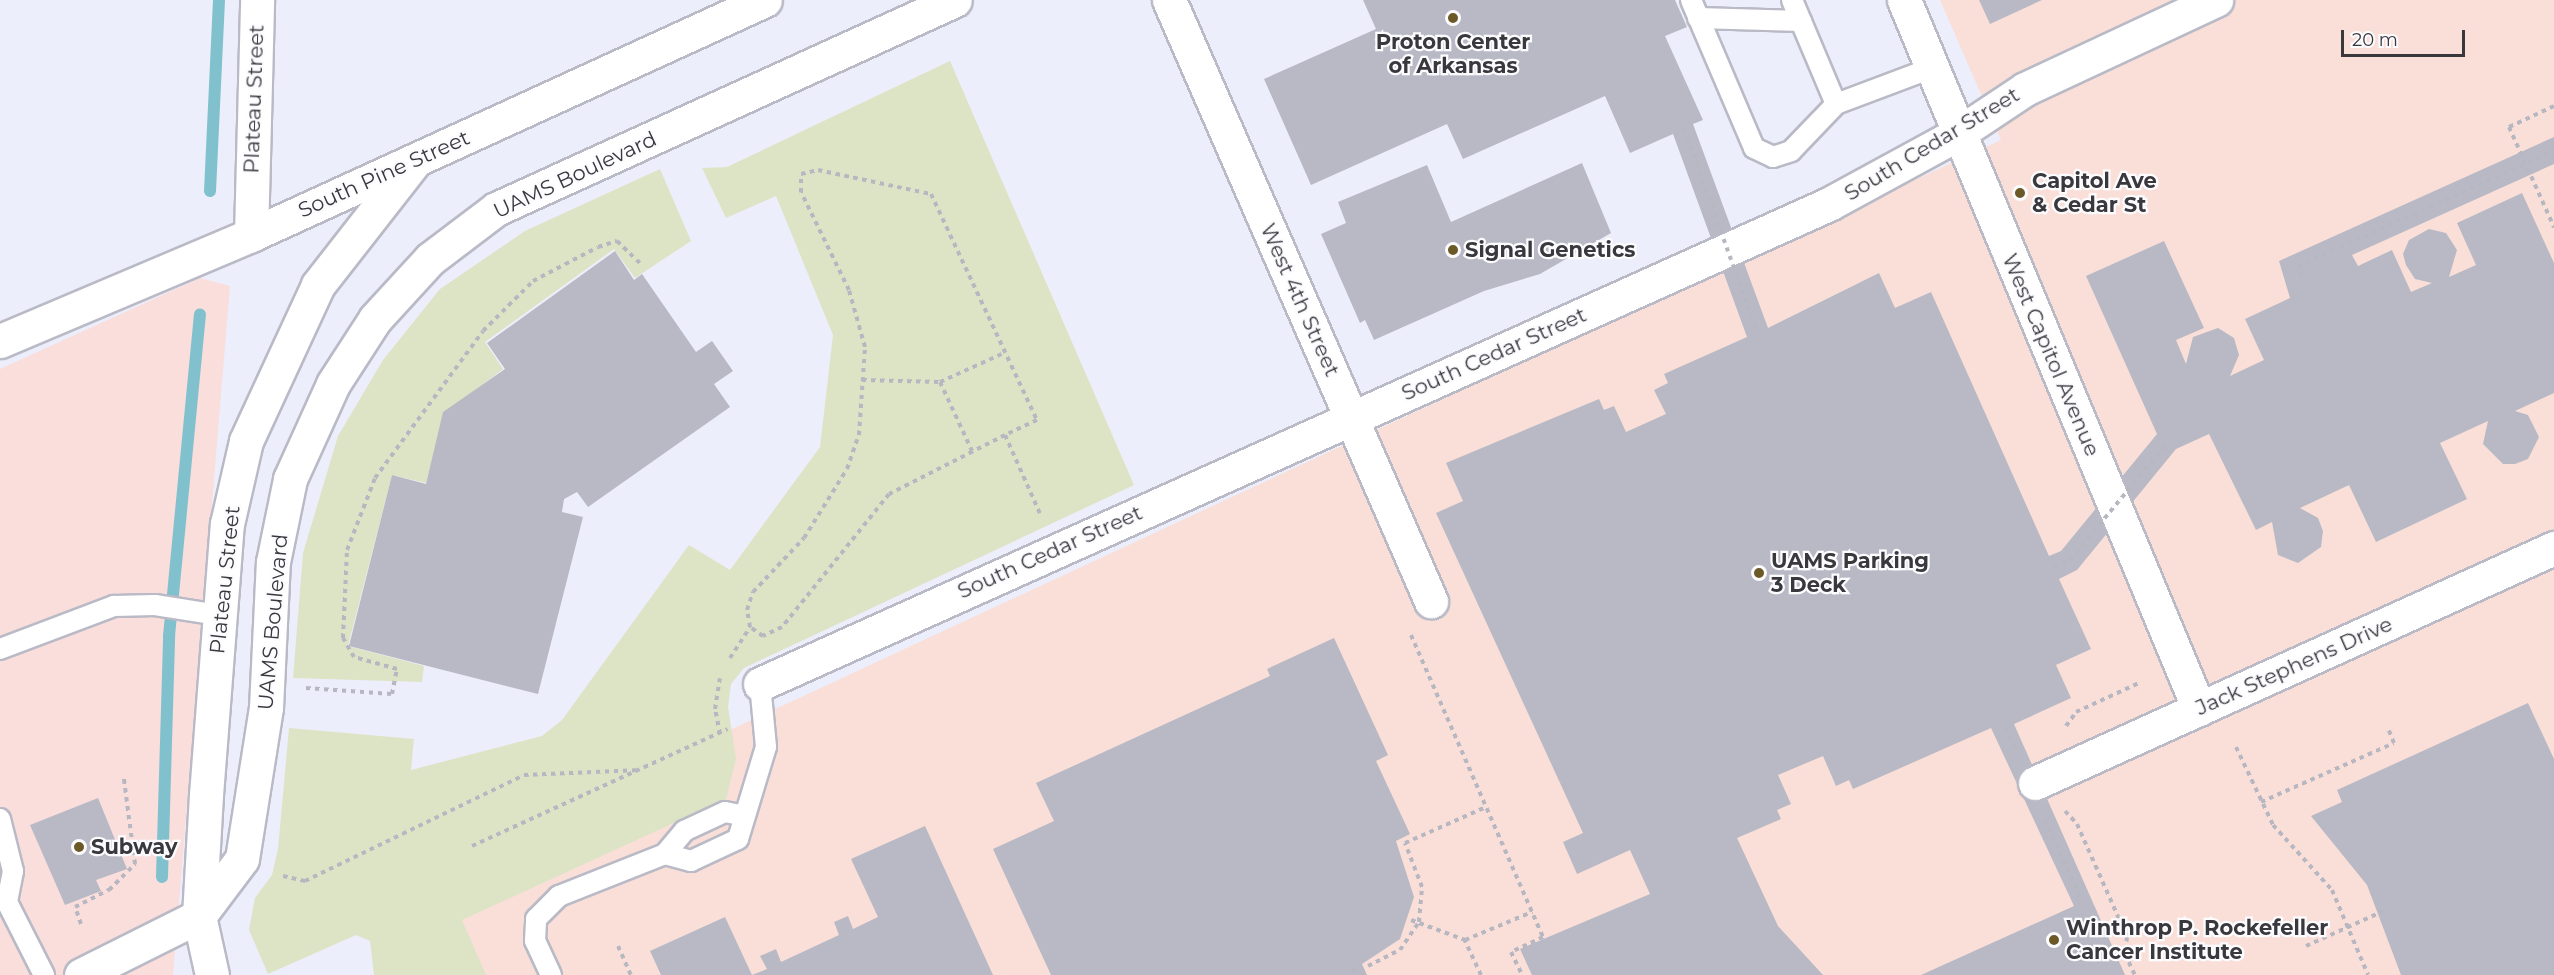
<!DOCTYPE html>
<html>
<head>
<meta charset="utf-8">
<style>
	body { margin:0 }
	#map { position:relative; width:2554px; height:975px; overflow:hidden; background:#edeefb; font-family:Montserrat,sans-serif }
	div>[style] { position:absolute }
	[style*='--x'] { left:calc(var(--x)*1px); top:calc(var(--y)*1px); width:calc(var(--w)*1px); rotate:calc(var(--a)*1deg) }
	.commercial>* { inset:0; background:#f9dedc }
	.medical>* { inset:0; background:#f9dfd8 }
	.green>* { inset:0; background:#dde4c5 }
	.stream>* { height:12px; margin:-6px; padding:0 6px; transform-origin:6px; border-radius:6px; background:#80c1cd }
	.building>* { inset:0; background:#b8b9c5 }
	.path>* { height:4px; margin-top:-2px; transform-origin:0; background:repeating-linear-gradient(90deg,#b7b7c2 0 4.5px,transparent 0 9px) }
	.roads { filter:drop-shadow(2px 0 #b9bac6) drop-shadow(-2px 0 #b9bac6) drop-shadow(0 2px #b9bac6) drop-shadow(0 -2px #b9bac6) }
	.service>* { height:20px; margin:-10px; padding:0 10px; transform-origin:10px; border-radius:10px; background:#fff }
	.minor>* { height:33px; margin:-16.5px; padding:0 16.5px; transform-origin:16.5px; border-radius:16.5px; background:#fff }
	.tertiary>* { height:33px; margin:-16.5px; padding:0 16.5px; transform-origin:16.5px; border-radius:16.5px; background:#fff }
	.secondary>* { height:33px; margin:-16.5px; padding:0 16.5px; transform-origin:16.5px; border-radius:16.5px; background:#fff }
	.path-bridge>* { height:4px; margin-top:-2px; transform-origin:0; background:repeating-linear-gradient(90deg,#b7b7c2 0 4.5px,transparent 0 9px) }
	.dots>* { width:16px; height:16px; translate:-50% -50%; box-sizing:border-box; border:3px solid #fcfcff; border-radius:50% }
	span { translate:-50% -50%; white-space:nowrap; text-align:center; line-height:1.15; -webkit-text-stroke:4.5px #fcfcff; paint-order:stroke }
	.poi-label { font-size:21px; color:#38383d; font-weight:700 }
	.left { translate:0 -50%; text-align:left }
	.street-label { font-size:21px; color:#38383d }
	.scale { position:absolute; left:2341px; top:30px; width:124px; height:27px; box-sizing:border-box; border:3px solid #38383d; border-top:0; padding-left:8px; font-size:18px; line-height:21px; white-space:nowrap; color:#38383d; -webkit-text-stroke:4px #fcfcff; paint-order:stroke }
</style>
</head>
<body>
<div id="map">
	<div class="commercial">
		<div style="clip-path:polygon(200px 278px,230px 286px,173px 975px,0 975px,0 369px)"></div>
	</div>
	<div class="medical">
		<div style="clip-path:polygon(1940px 0,2554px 0,2554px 975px,449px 975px,407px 880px,2001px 140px)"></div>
	</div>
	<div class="green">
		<div style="clip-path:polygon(950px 61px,1134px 485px,744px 668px,731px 684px,728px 707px,736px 759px,726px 799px,462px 920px,486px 975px,374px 975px,370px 941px,356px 935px,268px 974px,249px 930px,255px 898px,272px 875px,278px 849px,289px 728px,414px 739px,411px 770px,542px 736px,562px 720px,689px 545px,730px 570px,820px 447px,833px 335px,776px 196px,726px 218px,702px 168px,727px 167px)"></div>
		<div style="clip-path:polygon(660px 169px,691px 241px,635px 278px,614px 249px,485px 342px,503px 369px,444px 414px,426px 483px,392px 475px,348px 646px,424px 666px,422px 682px,293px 678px,303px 553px,338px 436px,383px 360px,440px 289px,525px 231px)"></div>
	</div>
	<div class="stream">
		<div style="--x:210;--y:191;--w:191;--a:-87.3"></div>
		<div style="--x:162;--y:877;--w:241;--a:-88.3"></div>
		<div style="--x:169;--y:636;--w:323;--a:-84.5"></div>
	</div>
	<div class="building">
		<div style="clip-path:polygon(1363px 0,1675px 0,1687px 27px,1665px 36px,1703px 120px,1693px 124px,1768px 328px,1879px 273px,1895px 308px,1931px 292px,2049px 556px,2061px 551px,2157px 434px,2086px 276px,2164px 241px,2204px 328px,2176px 340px,2186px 364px,2193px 337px,2218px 328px,2234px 338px,2239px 355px,2230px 376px,2264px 360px,2245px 319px,2290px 298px,2279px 261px,2554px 137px,2554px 164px,2352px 255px,2358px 266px,2392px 250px,2411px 292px,2432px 283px,2415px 279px,2406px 265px,2403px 254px,2409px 240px,2429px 229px,2446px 233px,2457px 250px,2449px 277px,2476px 265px,2457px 223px,2522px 193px,2554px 263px,2554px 393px,2515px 411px,2528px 415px,2539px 437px,2528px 459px,2515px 464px,2503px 464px,2483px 444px,2488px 421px,2440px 443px,2467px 499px,2376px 542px,2349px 485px,2300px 508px,2318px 518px,2323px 531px,2321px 547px,2298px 563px,2278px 555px,2272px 522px,2256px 530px,2209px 434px,2176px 449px,2077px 570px,2059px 579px,2091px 649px,2056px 665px,2071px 698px,2014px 724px,2125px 975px,1921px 975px,2074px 906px,1991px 728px,1853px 789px,1849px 780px,1836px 786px,1823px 756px,1778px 775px,1791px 804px,1777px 810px,1781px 819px,1737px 838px,1778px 926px,1823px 975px,1532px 975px,1520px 949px,1650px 894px,1630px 850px,1577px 874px,1563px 842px,1583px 833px,1436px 513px,1463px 501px,1446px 463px,1599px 399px,1604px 410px,1614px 406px,1626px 432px,1666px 414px,1654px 390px,1668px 383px,1664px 374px,1747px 337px,1673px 134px,1630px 153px,1605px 96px,1463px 159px,1447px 124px,1311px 185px,1264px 79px,1376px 29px)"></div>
		<div style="clip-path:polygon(1979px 0,2042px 0,1990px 24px)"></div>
		<div style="clip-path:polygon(1582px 163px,1611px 233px,1540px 274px,1484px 291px,1374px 340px,1365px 320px,1360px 323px,1321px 234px,1346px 223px,1338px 202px,1427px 165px,1451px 222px)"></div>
		<div style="clip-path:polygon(615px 251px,634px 280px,642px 274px,696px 352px,712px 341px,733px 371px,714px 384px,730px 407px,588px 507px,577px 492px,564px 499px,562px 512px,583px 517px,538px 694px,349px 646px,392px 475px,426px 484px,443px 412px,505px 369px,487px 343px)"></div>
		<div style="clip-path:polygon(1334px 638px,1388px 755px,1376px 761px,1410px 834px,1396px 841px,1414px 897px,1400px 939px,1362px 964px,1367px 975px,1051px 975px,993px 849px,1054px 821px,1036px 783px,1270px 676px,1267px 669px)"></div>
		<div style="clip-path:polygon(2528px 703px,2554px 759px,2554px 975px,2401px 975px,2367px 885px,2311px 816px,2342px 802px,2337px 790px)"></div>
		<div style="clip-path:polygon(98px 798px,127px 869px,96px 880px,101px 891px,65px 905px,30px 825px)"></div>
		<div style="clip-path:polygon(925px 826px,993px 975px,661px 975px,650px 951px,725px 917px,752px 975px,767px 969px,760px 956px,776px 949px,781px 962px,839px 935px,834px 922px,848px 916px,853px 929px,878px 917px,851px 859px)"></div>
	</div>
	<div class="path">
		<div style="--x:2554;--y:106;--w:50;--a:155"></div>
		<div style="--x:2509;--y:127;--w:110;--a:65.8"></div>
		<div style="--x:862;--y:380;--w:78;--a:1.5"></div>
		<div style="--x:940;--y:382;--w:72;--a:-24.4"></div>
		<div style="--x:940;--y:382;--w:76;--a:65.1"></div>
		<div style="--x:1005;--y:435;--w:130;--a:153"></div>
		<div style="--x:889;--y:494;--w:171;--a:128.8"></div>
		<div style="--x:782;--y:627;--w:21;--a:155"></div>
		<div style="--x:763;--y:636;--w:16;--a:-145"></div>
		<div style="--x:750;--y:627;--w:17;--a:-100"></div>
		<div style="--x:747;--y:610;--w:19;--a:-72"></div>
		<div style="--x:753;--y:592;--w:74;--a:-46.6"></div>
		<div style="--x:804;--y:538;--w:81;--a:-58.1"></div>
		<div style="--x:847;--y:469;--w:36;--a:-71"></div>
		<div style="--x:859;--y:435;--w:88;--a:-86.1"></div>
		<div style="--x:865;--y:347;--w:59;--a:-105.7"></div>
		<div style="--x:849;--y:290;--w:109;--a:-116.1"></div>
		<div style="--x:801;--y:192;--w:18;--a:-90"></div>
		<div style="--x:801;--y:174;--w:17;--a:-13"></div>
		<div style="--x:818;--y:170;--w:116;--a:12"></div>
		<div style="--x:931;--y:194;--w:250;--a:64.9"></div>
		<div style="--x:1037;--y:420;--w:35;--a:155"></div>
		<div style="--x:1005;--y:435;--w:89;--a:66"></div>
		<div style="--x:1411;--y:635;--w:330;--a:66.4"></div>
		<div style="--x:1543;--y:937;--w:35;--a:155"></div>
		<div style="--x:1511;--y:952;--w:25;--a:64"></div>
		<div style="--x:730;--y:658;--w:37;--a:-57"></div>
		<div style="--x:306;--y:688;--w:86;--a:4"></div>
		<div style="--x:392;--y:694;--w:25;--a:-79"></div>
		<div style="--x:397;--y:669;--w:45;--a:-164.4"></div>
		<div style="--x:354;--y:657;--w:22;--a:-120"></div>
		<div style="--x:343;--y:638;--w:88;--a:-87.4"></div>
		<div style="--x:347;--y:550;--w:77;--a:-68.7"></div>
		<div style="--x:375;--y:478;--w:182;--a:-53.7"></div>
		<div style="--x:483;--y:331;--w:71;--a:-45"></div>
		<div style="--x:533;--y:281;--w:73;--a:-27.6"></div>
		<div style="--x:598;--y:247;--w:20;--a:-18"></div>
		<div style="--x:617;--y:241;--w:33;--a:44"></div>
		<div style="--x:2066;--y:726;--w:17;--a:-54"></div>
		<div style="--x:2076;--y:712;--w:69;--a:-24.7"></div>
		<div style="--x:2005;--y:728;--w:26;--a:65"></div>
		<div style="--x:720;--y:734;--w:25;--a:-101"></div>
		<div style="--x:715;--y:709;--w:31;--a:-81"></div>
		<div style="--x:2236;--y:747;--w:86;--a:64.6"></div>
		<div style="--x:2273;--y:825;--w:88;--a:47.8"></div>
		<div style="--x:2332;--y:890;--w:92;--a:67"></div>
		<div style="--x:2261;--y:802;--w:145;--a:-23.9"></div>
		<div style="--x:2394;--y:743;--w:16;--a:-112"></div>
		<div style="--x:2065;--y:811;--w:18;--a:47"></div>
		<div style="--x:2077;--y:824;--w:124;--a:66.1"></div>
		<div style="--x:2127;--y:937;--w:17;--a:97"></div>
		<div style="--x:2125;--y:954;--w:23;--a:65"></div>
		<div style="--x:2045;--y:819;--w:91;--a:66"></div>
		<div style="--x:472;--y:846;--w:281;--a:-24.6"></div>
		<div style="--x:283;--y:876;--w:23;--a:13"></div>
		<div style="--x:305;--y:881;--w:243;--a:-25.8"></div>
		<div style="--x:524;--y:775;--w:116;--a:-2.5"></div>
		<div style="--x:1411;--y:920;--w:58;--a:20.3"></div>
		<div style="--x:81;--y:924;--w:18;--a:-109"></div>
		<div style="--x:75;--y:907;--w:38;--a:-27"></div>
		<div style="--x:109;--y:890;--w:37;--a:-45"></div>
		<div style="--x:135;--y:864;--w:86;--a:-97.4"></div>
		<div style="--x:618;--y:946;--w:32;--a:66"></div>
		<div style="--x:2306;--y:946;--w:92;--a:-24.3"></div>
		<div style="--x:1368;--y:966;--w:36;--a:-27"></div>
		<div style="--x:1400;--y:950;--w:34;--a:-56"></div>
		<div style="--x:1419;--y:922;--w:35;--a:-85"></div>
		<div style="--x:1422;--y:887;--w:47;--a:-111.1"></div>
		<div style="--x:1405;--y:843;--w:89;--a:-24"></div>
		<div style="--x:1353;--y:968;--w:8;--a:67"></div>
		<div style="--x:1481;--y:975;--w:38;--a:-115"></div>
		<div style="--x:1465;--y:940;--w:73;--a:-22.7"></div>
	</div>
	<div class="roads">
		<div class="service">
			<div style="--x:1691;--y:0;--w:161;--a:66.9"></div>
			<div style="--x:1754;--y:148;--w:21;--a:25"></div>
			<div style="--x:1773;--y:157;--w:19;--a:-18"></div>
			<div style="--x:1791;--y:151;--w:65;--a:-46.2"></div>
			<div style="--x:1836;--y:104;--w:103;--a:-20.6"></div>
			<div style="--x:1792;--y:0;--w:113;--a:67.1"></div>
			<div style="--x:1698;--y:18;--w:103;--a:1.7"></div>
			<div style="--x:0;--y:649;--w:122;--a:-20.7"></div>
			<div style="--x:114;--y:606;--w:41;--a:-1.4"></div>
			<div style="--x:155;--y:605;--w:65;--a:8.9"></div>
			<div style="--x:0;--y:819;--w:54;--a:76"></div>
			<div style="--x:13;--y:871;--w:32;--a:101"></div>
			<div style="--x:7;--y:902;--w:82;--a:63.1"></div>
			<div style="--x:665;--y:854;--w:30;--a:-50"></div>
			<div style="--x:684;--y:831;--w:45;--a:-24.9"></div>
			<div style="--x:725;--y:812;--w:20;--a:11"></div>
			<div style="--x:551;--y:975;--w:38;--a:-115"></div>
			<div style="--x:535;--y:941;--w:22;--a:-87"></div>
			<div style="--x:536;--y:919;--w:33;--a:-45"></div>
			<div style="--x:559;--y:896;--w:114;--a:-21.6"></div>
			<div style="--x:665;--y:854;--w:27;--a:15"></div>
			<div style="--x:691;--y:861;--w:52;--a:-25.1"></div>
			<div style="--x:738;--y:839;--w:96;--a:-73.1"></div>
			<div style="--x:766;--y:747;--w:63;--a:-95.4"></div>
		</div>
		<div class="minor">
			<div style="--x:1169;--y:0;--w:656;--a:66.45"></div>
			<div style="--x:1904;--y:0;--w:768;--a:67.41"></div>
			<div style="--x:251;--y:235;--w:235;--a:-88.5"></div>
			<div style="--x:760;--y:684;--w:1172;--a:-24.18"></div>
			<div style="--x:1829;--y:204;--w:148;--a:-28.6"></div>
			<div style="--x:1959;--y:133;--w:79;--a:-33.7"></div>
			<div style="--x:2025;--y:89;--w:211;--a:-25"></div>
			<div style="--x:2035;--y:783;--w:570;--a:-24.36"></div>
			<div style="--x:212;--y:975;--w:60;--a:-102.4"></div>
			<div style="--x:199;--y:916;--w:121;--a:-86.7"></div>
			<div style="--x:206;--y:795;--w:272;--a:-85.6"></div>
			<div style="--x:227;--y:524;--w:85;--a:-77.1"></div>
			<div style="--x:246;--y:441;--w:172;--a:-65.2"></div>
			<div style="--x:318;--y:285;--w:157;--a:-52"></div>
		</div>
		<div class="tertiary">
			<div style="--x:81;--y:975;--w:132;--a:-26.6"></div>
		</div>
		<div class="secondary">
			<div style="--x:0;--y:341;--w:272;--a:-22.9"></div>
			<div style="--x:251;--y:235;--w:565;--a:-24.57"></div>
			<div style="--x:199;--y:916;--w:71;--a:-53"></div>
			<div style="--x:242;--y:859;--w:153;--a:-81"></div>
			<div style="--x:266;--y:708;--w:146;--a:-87.3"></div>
			<div style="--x:273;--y:562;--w:85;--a:-78.4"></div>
			<div style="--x:290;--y:479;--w:104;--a:-65.6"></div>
			<div style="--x:333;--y:384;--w:77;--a:-57.1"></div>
			<div style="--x:375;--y:319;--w:81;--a:-47.5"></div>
			<div style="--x:430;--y:259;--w:83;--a:-37.1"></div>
			<div style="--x:496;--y:209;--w:504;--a:-24.48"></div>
		</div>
	</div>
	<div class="path-bridge">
		<div style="--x:1684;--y:129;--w:216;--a:70.2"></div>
		<div style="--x:2302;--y:277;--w:12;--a:-110"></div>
		<div style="--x:2298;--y:266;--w:281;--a:-24.2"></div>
		<div style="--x:2054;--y:567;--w:17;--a:-24"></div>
		<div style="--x:2070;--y:560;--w:153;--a:-50.3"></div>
	</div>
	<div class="dots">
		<div style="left:1453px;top:18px;background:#6c5928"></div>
		<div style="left:2020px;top:193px;background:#6c5928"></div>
		<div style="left:1453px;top:250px;background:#6c5928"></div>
		<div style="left:1759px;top:573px;background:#6c5928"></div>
		<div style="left:79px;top:847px;background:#6c5928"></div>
		<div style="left:2054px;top:940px;background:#6c5928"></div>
	</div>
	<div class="poi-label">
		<span style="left:1453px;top:54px">Proton Center<br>of Arkansas</span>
		<span class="left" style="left:2032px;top:193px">Capitol Ave<br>&amp; Cedar St</span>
		<span class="left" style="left:1465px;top:250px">Signal Genetics</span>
		<span class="left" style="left:1771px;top:573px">UAMS Parking<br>3 Deck</span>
		<span class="left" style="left:91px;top:847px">Subway</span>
		<span class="left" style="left:2066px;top:940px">Winthrop P. Rockefeller<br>Cancer Institute</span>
	</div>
	<div class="street-label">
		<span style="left:254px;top:99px;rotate:-88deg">Plateau Street</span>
		<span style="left:1932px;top:144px;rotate:-31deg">South Cedar Street</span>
		<span style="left:384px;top:174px;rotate:-24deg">South Pine Street</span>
		<span style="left:575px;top:175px;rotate:-25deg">UAMS Boulevard</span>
		<span style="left:1300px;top:300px;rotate:66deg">West 4th Street</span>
		<span style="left:1494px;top:354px;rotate:-24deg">South Cedar Street</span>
		<span style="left:2051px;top:355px;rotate:67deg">West Capitol Avenue</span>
		<span style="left:1050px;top:552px;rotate:-24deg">South Cedar Street</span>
		<span style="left:225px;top:580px;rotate:-84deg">Plateau Street</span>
		<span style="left:273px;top:622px;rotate:-85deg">UAMS Boulevard</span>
		<span style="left:2294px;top:666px;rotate:-24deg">Jack Stephens Drive</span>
	</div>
	<div class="scale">20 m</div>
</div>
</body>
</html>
